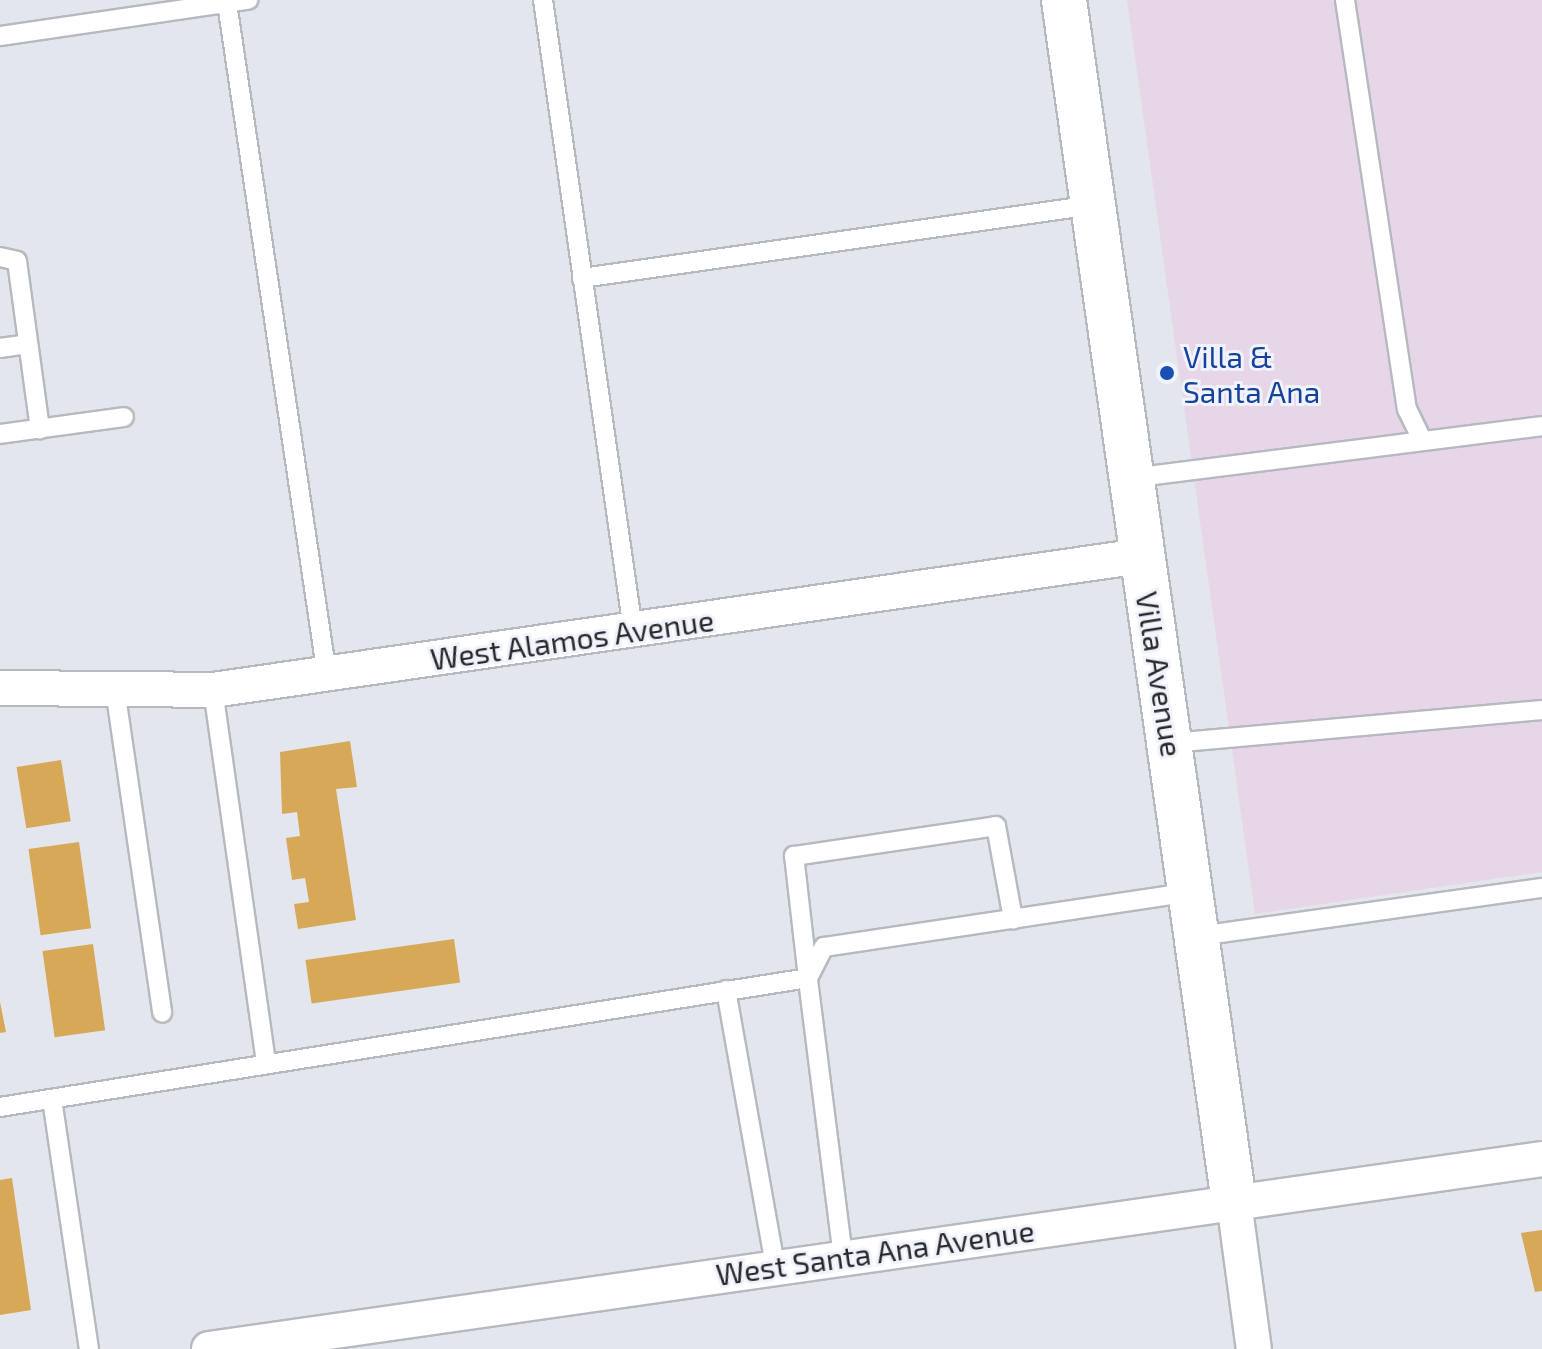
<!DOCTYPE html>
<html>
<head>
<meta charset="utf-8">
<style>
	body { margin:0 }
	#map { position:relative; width:1542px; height:1349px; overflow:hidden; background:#e3e6ed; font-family:"Exo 2",sans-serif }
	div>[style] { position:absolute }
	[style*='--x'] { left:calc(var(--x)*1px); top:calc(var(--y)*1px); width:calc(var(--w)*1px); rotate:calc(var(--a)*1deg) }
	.commercial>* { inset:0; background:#e7d6e7 }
	.building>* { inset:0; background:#d7a858; transform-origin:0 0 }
	.roads { filter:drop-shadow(2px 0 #b7b9c1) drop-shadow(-2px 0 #b7b9c1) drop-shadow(0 2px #b7b9c1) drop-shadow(0 -2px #b7b9c1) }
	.service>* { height:18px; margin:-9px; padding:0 9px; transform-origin:9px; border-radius:9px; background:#fff }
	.minor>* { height:34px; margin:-17px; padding:0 17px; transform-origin:17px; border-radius:17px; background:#fff }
	.tertiary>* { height:44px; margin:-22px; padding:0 22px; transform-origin:22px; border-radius:22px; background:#fff }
	.dots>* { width:22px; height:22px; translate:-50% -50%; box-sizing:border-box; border:4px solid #f0f3fb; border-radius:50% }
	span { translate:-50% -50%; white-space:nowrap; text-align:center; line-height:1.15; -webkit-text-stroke:6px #f0f3fb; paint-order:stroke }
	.transit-label { font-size:30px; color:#164399 }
	.left { translate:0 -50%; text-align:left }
	.street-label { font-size:30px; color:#27282b }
</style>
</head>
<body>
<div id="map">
	<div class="commercial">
		<div style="clip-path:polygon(1127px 0,1542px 0,1542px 872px,1255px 914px)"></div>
	</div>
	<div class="building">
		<div style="clip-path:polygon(350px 741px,357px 787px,336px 789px,356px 920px,298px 929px,294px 904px,309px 902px,305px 878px,292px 880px,286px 838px,300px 836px,297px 812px,282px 814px,280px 752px)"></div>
		<div style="left:61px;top:760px;width:62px;height:45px;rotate:81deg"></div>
		<div style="left:79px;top:842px;width:87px;height:51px;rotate:82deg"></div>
		<div style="left:454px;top:939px;width:44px;height:150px;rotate:82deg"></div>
		<div style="left:93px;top:944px;width:87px;height:51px;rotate:82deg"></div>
		<div style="clip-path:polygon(0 1002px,6px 1032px,0 1033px)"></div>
		<div style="clip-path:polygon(12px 1178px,31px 1310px,0 1315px,0 1180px)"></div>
		<div style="clip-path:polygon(1542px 1230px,1542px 1291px,1535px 1292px,1521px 1233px)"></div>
	</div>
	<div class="roads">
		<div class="service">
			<div style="--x:543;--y:0;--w:636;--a:81.87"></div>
			<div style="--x:1345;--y:0;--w:414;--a:81.4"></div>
			<div style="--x:1407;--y:409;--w:32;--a:64"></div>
			<div style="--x:227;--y:3;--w:679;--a:81.54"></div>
			<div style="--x:0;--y:36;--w:251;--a:-8.3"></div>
			<div style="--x:0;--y:257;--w:17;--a:13"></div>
			<div style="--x:17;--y:261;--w:170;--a:82.2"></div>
			<div style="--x:582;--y:278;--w:516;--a:-8.13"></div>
			<div style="--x:0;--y:348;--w:28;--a:-8"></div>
			<div style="--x:0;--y:434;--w:125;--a:-7.8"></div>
			<div style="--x:1131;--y:478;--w:414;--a:-7.2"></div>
			<div style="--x:115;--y:689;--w:327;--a:81.7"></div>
			<div style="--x:213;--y:690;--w:375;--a:81.9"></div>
			<div style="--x:1172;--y:743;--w:371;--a:-5.1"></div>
			<div style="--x:1199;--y:936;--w:346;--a:-8"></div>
			<div style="--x:726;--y:990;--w:280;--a:79.9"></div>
			<div style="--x:52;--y:1099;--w:253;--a:81.6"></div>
			<div style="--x:0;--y:1107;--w:818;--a:-9.07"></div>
			<div style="--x:808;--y:978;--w:123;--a:-96.5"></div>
			<div style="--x:794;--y:856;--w:204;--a:-8.4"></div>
			<div style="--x:996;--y:826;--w:95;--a:79.6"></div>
			<div style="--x:843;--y:1257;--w:281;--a:-97.2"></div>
			<div style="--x:808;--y:978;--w:35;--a:-63"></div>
			<div style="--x:824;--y:947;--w:372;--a:-8.5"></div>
		</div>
		<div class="minor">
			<div style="--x:0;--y:688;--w:213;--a:0.5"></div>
			<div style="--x:213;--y:690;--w:938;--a:-8.22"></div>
			<div style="--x:1234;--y:1202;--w:148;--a:82.3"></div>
			<div style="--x:209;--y:1349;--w:1346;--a:-8.11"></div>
		</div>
		<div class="tertiary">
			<div style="--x:1064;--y:0;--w:1214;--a:81.95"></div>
		</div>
	</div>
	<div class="dots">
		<div style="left:1167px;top:373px;background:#1a4fb4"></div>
	</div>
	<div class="transit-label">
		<span class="left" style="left:1183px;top:373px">Villa &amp;<br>Santa Ana</span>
	</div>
	<div class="street-label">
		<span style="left:572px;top:639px;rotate:-8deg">West Alamos Avenue</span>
		<span style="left:1160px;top:674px;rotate:81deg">Villa Avenue</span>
		<span style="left:875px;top:1252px;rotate:-8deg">West Santa Ana Avenue</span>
	</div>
</div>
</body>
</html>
